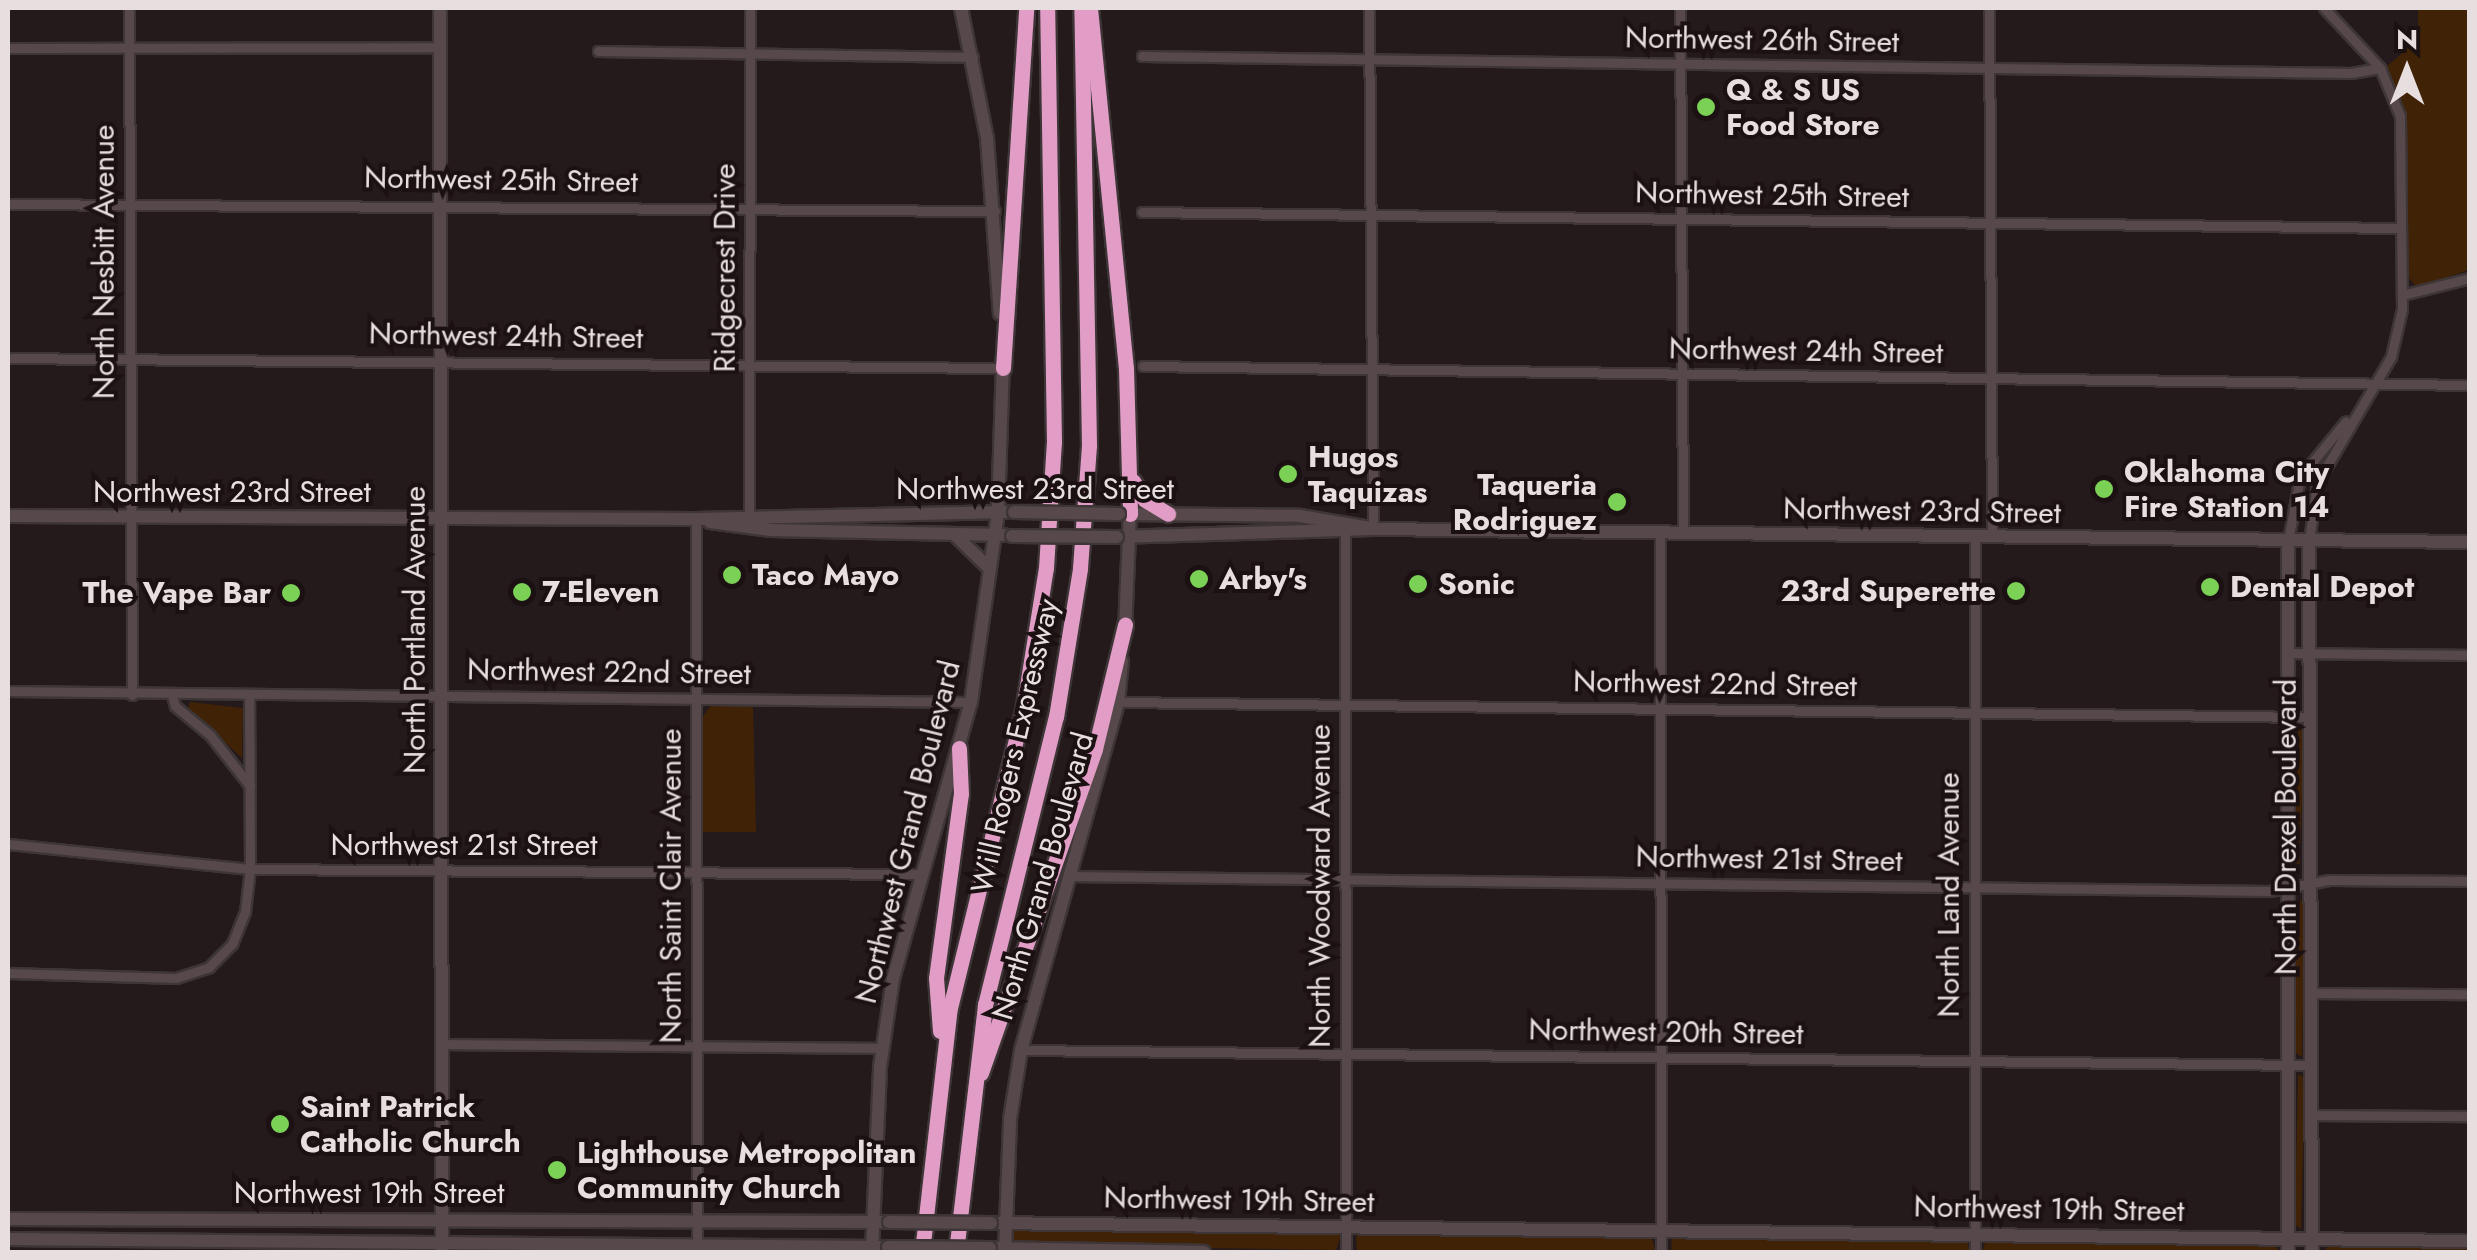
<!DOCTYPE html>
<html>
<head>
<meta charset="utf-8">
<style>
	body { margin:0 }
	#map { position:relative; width:2477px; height:1260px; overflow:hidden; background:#24191b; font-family:Jost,sans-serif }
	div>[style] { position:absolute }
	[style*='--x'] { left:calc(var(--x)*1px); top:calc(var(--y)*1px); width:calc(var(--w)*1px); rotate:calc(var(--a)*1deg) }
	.green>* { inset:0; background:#402206 }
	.roads { filter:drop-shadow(2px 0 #3d3536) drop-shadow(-2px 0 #3d3536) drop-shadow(0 2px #3d3536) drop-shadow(0 -2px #3d3536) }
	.street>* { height:9px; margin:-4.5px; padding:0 4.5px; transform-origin:4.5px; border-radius:4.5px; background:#57494b }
	.secondary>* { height:12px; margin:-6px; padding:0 6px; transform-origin:6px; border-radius:6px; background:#57494b }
	.highway>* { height:15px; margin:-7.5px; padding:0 7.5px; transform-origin:7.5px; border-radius:7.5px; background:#e29dc7 }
	.bridges { filter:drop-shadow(2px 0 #3d3536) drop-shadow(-2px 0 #3d3536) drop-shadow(0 2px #3d3536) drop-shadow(0 -2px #3d3536) }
	.secondary-bridge>* { height:12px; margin:-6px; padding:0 6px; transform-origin:6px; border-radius:6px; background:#57494b }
	.dots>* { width:28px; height:28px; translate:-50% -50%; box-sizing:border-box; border:5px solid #1b1012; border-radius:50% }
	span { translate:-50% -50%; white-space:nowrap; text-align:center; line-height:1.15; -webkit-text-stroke:8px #1b1012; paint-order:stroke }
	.street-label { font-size:30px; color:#e6dedf }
	.poi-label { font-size:30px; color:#e6dedf; font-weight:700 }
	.left { translate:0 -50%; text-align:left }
	.right { translate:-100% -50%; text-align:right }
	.frame { position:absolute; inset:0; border:10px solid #e6dedf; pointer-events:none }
	.north { position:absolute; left:2357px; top:20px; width:100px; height:100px; -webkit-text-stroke:8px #1b1012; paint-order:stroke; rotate:0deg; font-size:28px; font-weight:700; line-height:40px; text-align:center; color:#e6dedf }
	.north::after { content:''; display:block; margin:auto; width:35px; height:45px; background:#e6dedf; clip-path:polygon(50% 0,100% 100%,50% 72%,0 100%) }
</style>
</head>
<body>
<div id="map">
	<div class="green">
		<div style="clip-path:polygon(2418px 8px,2469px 8px,2469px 270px,2417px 287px,2408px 277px,2406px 117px,2386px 67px,2418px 40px)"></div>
		<div style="clip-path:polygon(190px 702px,243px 708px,242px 758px,188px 709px)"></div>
		<div style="clip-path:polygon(711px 705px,753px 705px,756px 832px,702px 832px,702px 718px)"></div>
		<div style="clip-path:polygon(2298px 725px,2305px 729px,2299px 871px,2294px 866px)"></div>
		<div style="clip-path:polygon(2301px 900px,2305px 906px,2302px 1057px,2294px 1052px,2294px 906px)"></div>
		<div style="clip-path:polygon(2298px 1074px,2305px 1078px,2301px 1229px,2295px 1224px)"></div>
		<div style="clip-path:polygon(1014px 1230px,1336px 1232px,1341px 1236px,1336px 1250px,1065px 1246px,1014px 1242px)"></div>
		<div style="clip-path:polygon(1356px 1232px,1651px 1235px,1655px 1250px,1357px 1250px)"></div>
		<div style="clip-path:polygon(1672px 1236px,1966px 1238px,1970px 1252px,1671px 1252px)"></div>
		<div style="clip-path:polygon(1986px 1240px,2272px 1242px,2279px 1251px,1982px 1252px)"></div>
		<div style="clip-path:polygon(2328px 1245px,2470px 1246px,2469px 1252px,2324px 1252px)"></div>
	</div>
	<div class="roads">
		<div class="street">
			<div style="--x:129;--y:8;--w:687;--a:89.75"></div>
			<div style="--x:1369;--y:8;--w:521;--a:89.56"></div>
			<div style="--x:1680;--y:8;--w:525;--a:89.67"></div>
			<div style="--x:1989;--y:8;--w:529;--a:89.68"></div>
			<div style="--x:8;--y:48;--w:432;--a:-0.1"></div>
			<div style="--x:598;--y:51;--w:375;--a:0.9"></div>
			<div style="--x:1142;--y:56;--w:1209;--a:0.81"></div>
			<div style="--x:2351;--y:73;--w:29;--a:-10"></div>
			<div style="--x:8;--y:204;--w:987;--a:0.41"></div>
			<div style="--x:1142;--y:212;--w:1259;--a:0.73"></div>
			<div style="--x:2402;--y:295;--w:70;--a:-14"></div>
			<div style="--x:8;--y:358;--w:995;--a:0.58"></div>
			<div style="--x:1143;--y:366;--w:1327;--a:0.82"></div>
			<div style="--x:696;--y:519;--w:733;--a:89.92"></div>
			<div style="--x:749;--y:521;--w:513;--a:-89.89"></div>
			<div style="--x:1345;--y:525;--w:727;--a:89.92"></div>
			<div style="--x:1660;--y:532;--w:720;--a:89.92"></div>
			<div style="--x:1975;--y:537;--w:715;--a:90"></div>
			<div style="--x:2288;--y:541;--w:65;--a:-79.4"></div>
			<div style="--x:2300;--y:477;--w:72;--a:-50.6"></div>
			<div style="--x:2309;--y:541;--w:59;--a:-82.1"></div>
			<div style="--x:2317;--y:483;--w:146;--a:-59.6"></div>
			<div style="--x:2391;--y:357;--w:49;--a:-77.1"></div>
			<div style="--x:2402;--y:309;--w:193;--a:-90.6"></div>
			<div style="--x:2400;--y:116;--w:52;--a:-112.6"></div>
			<div style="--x:2380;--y:68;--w:82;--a:-133"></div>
			<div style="--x:2287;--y:653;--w:183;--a:0.6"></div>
			<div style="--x:8;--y:691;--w:963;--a:0.65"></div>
			<div style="--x:172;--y:695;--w:11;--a:75"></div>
			<div style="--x:175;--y:706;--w:45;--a:39.6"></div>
			<div style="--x:210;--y:735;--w:65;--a:51.9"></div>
			<div style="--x:1118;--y:702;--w:1193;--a:0.72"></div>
			<div style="--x:8;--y:844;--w:243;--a:5.9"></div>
			<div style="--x:250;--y:869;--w:672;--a:0.43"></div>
			<div style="--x:1068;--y:876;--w:1201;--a:0.72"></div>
			<div style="--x:2269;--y:891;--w:61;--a:-10.4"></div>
			<div style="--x:2329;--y:880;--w:141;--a:0.4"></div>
			<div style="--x:8;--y:973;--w:168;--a:1.7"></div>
			<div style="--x:176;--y:978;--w:35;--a:-18"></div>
			<div style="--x:209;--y:967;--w:33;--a:-45"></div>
			<div style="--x:232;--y:944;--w:35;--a:-68"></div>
			<div style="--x:245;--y:912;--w:43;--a:-83.4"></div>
			<div style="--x:250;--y:869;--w:174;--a:-90.3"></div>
			<div style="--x:2311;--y:993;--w:159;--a:0.4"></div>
			<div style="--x:441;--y:1044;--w:442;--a:0.5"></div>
			<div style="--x:1021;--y:1050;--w:1291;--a:0.67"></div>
			<div style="--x:2312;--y:1115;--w:158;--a:0.4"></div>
		</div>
		<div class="secondary">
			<div style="--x:440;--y:8;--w:1244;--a:89.91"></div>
			<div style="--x:961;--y:8;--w:133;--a:78.7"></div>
			<div style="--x:987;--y:138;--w:176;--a:85.8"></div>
			<div style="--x:1122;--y:514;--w:178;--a:0.6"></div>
			<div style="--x:1300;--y:516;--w:71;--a:9.7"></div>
			<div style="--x:8;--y:516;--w:688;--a:0.25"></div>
			<div style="--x:696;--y:519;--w:310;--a:-1.3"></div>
			<div style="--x:710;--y:522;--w:61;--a:7.6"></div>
			<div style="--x:770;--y:530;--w:234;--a:1.2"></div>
			<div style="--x:954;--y:534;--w:49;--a:44.2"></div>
			<div style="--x:1117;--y:537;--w:256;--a:-1.8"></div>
			<div style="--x:1373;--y:529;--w:1097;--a:0.68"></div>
			<div style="--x:2309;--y:541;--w:711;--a:89.76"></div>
			<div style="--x:1125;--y:631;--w:117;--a:-87.6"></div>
			<div style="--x:8;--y:1219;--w:881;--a:0.2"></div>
			<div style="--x:991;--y:1223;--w:1479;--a:0.7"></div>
			<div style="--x:8;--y:1239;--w:872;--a:0.53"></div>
			<div style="--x:997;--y:1248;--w:207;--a:1.1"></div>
			<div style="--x:872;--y:1252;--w:185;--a:-87.5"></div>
			<div style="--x:880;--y:1067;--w:89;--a:-81.6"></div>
			<div style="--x:893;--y:979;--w:288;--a:-74.3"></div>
			<div style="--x:971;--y:702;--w:192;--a:-81.9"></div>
			<div style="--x:998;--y:512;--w:153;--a:-88.1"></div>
			<div style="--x:1005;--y:1252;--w:133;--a:-87.8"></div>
			<div style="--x:1010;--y:1119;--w:70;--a:-80.9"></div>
			<div style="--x:1021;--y:1050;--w:361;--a:-74.4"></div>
			<div style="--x:1118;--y:702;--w:41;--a:-84.4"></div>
			<div style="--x:2288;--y:1252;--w:711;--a:-90"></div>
		</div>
		<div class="highway">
			<div style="--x:1090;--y:8;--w:362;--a:84.3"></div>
			<div style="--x:1126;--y:368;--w:146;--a:88.4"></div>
			<div style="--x:1003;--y:368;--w:361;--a:-86.3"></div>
			<div style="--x:1133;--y:481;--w:22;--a:58"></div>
			<div style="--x:1145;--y:500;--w:27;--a:31"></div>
			<div style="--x:940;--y:1031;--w:53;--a:-94.3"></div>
			<div style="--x:936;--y:978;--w:186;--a:-82.3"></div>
			<div style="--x:961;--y:794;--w:46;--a:-92.5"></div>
			<div style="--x:981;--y:1073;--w:343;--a:-70.6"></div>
			<div style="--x:1095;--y:749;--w:128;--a:-76.4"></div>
			<div style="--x:922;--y:1252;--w:246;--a:-83.5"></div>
			<div style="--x:950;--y:1008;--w:306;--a:-76.2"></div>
			<div style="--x:1023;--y:711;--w:145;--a:-80.9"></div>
			<div style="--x:1046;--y:568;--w:126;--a:-86.4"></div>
			<div style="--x:1054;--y:442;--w:434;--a:-90.9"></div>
			<div style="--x:956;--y:1252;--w:249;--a:-83.3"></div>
			<div style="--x:985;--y:1005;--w:297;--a:-76.2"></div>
			<div style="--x:1056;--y:717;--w:151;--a:-80.8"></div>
			<div style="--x:1080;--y:568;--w:123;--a:-85.8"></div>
			<div style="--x:1089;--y:445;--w:437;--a:-91"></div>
		</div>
	</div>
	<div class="bridges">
		<div class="secondary-bridge">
			<div style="--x:1014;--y:512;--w:105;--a:1.1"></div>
			<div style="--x:1012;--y:536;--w:105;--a:0.5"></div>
			<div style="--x:889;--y:1222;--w:102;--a:0.6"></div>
			<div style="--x:888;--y:1247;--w:102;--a:0.6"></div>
		</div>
	</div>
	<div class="dots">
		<div style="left:1706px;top:107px;background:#7ad156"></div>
		<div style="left:1288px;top:474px;background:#7ad156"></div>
		<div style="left:2104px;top:489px;background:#7ad156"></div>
		<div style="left:1617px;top:502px;background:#7ad156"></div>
		<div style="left:732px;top:575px;background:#7ad156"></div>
		<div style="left:1199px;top:579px;background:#7ad156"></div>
		<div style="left:1418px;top:584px;background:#7ad156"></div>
		<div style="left:2210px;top:587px;background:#7ad156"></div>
		<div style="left:2016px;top:591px;background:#7ad156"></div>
		<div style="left:522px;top:592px;background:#7ad156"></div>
		<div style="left:291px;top:593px;background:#7ad156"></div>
		<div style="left:280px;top:1124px;background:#7ad156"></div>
		<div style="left:557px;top:1170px;background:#7ad156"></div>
	</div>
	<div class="street-label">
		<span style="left:1762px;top:40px;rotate:1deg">Northwest 26th Street</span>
		<span style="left:501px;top:180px;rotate:1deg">Northwest 25th Street</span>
		<span style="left:1772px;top:195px;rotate:1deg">Northwest 25th Street</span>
		<span style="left:104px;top:262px;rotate:-90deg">North Nesbitt Avenue</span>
		<span style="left:725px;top:268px;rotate:-90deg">Ridgecrest Drive</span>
		<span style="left:506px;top:336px;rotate:1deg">Northwest 24th Street</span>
		<span style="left:1806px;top:351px;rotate:1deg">Northwest 24th Street</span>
		<span style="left:1035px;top:489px">Northwest 23rd Street</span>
		<span style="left:232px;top:492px">Northwest 23rd Street</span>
		<span style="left:1922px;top:511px;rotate:1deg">Northwest 23rd Street</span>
		<span style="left:415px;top:630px;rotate:-90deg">North Portland Avenue</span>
		<span style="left:609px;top:672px;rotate:1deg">Northwest 22nd Street</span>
		<span style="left:1715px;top:684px;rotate:1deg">Northwest 22nd Street</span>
		<span style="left:1015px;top:746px;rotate:-77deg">Will Rogers Expressway</span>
		<span style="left:2286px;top:827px;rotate:-90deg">North Drexel Boulevard</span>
		<span style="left:908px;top:832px;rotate:-76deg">Northwest Grand Boulevard</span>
		<span style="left:464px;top:845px">Northwest 21st Street</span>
		<span style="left:1769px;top:859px;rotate:1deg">Northwest 21st Street</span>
		<span style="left:1043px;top:876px;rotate:-74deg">North Grand Boulevard</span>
		<span style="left:671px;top:886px;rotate:-90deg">North Saint Clair Avenue</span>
		<span style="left:1320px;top:886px;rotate:-90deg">North Woodward Avenue</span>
		<span style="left:1949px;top:895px;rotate:-90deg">North Land Avenue</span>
		<span style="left:1666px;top:1032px;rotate:1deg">Northwest 20th Street</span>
		<span style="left:369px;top:1193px">Northwest 19th Street</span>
		<span style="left:1239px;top:1200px;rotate:1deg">Northwest 19th Street</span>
		<span style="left:2049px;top:1209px;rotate:1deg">Northwest 19th Street</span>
	</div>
	<div class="poi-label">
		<span class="left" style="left:1726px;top:107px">Q &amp; S US<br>Food Store</span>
		<span class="left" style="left:1308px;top:474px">Hugos<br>Taquizas</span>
		<span class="left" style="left:2124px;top:489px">Oklahoma City<br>Fire Station 14</span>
		<span class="right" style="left:1597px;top:502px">Taqueria<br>Rodriguez</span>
		<span class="left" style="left:752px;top:575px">Taco Mayo</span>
		<span class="left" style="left:1219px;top:579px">Arby's</span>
		<span class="left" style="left:1438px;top:584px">Sonic</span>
		<span class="left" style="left:2230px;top:587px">Dental Depot</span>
		<span class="right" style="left:1996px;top:591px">23rd Superette</span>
		<span class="left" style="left:542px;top:592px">7-Eleven</span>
		<span class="right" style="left:271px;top:593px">The Vape Bar</span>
		<span class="left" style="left:300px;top:1124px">Saint Patrick<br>Catholic Church</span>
		<span class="left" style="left:577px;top:1170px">Lighthouse Metropolitan<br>Community Church</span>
	</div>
	<div class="frame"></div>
	<div class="north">N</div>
</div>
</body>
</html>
